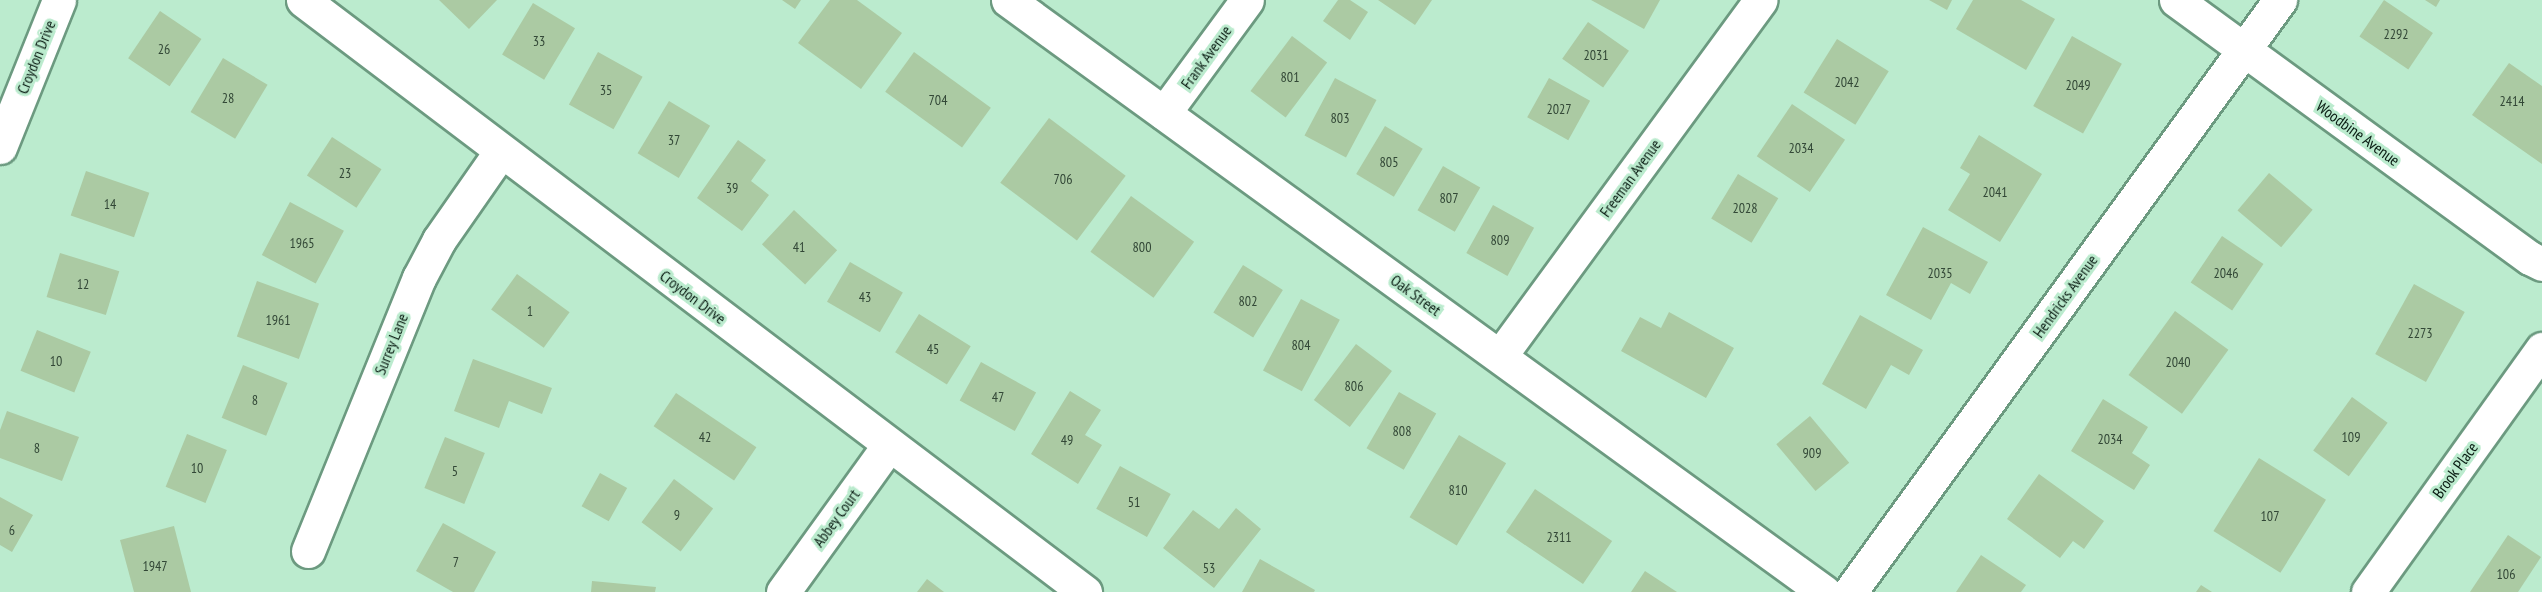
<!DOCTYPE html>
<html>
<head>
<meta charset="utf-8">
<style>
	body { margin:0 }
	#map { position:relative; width:2542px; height:592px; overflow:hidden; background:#bbebce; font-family:"PT Sans Narrow",sans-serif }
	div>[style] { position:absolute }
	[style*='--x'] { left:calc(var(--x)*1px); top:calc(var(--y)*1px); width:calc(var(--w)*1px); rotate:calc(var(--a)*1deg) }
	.building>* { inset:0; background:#abcaa3; transform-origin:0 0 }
	.roads { filter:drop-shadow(2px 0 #6c9a80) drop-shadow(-2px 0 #6c9a80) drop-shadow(0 2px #6c9a80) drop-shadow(0 -2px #6c9a80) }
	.minor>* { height:33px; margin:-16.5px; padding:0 16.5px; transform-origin:16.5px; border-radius:16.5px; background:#fff }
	span { translate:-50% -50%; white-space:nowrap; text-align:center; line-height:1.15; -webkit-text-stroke:6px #bbebce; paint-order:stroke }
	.number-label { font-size:14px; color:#324736 }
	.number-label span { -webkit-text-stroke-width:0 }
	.street-label { font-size:16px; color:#091b12 }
</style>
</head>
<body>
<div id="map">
	<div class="building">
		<div style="clip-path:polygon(439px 0,497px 0,469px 29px)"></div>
		<div style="clip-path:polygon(782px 0,801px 0,795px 9px)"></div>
		<div style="clip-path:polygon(830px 0,857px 0,902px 33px,861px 89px,798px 43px)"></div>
		<div style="clip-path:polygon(1338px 0,1350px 0,1368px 12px,1350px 40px,1323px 21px)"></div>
		<div style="clip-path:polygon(1378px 0,1432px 0,1415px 25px)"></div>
		<div style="clip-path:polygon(1591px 0,1660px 0,1644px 29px)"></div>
		<div style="clip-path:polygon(1929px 0,1952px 0,1947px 10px)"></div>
		<div style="clip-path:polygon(1973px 0,2021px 0,2055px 19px,2026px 70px,1956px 29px)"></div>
		<div style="left:2384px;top:0;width:59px;height:44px;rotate:34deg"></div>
		<div style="clip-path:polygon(2425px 0,2440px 0,2436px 7px)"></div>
		<div style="left:533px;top:3px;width:49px;height:60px;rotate:31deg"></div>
		<div style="left:160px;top:11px;width:50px;height:57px;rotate:34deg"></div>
		<div style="left:1588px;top:22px;width:50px;height:45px;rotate:35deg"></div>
		<div style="left:1292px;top:36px;width:44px;height:69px;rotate:37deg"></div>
		<div style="left:2072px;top:36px;width:57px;height:80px;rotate:29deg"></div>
		<div style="left:1837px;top:39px;width:61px;height:63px;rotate:32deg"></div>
		<div style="left:598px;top:52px;width:51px;height:60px;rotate:29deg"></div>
		<div style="left:914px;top:52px;width:95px;height:49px;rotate:36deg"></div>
		<div style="left:223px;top:58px;width:52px;height:63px;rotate:31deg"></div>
		<div style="clip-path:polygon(2509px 63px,2542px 86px,2542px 164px,2472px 115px)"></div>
		<div style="left:1335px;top:78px;width:47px;height:65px;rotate:28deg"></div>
		<div style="left:1549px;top:78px;width:47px;height:45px;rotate:29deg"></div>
		<div style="left:669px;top:101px;width:48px;height:61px;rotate:31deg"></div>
		<div style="left:1792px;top:104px;width:64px;height:63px;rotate:34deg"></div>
		<div style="left:1049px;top:118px;width:96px;height:81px;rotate:37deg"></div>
		<div style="left:1385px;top:126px;width:44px;height:56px;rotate:31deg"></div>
		<div style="clip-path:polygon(1979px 135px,2042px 174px,2000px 242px,1948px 210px,1970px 174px,1960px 168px)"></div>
		<div style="left:332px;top:137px;width:59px;height:46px;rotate:33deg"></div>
		<div style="clip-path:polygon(738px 140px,766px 160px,751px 181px,769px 195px,742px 231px,697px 198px)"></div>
		<div style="left:1443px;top:166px;width:43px;height:51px;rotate:30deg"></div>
		<div style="left:86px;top:171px;width:67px;height:47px;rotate:19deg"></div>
		<div style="left:2269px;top:173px;width:57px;height:49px;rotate:40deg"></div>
		<div style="left:1738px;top:174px;width:47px;height:52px;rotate:31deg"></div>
		<div style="left:1131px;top:196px;width:78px;height:69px;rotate:36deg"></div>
		<div style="left:290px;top:202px;width:61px;height:60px;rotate:28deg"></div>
		<div style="left:1493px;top:205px;width:47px;height:55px;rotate:29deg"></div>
		<div style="left:794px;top:210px;width:59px;height:47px;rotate:43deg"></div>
		<div style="clip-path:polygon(1923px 227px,1988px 262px,1970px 294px,1951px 283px,1931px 320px,1886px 295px)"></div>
		<div style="left:2222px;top:236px;width:50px;height:56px;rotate:34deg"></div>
		<div style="left:60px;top:253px;width:62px;height:46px;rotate:17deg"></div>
		<div style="left:850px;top:262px;width:61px;height:46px;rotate:30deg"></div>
		<div style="left:1243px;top:265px;width:47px;height:56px;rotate:32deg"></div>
		<div style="left:517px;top:274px;width:65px;height:44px;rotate:36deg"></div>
		<div style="left:257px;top:281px;width:66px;height:59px;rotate:20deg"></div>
		<div style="left:2414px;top:284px;width:58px;height:80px;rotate:29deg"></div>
		<div style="left:1301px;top:299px;width:44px;height:81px;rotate:28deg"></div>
		<div style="left:2175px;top:311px;width:66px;height:79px;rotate:36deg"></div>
		<div style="clip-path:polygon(1669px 312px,1734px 348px,1706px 398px,1621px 351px,1640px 317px,1661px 328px)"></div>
		<div style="left:919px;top:314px;width:61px;height:45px;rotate:32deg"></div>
		<div style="clip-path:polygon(1860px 315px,1923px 350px,1909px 375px,1891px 365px,1866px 409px,1822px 384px)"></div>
		<div style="left:37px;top:330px;width:58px;height:44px;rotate:22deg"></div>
		<div style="left:1356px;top:344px;width:45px;height:70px;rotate:37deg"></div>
		<div style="clip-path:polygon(473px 359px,552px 388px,542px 414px,509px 401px,499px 428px,454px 411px)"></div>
		<div style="left:981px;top:362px;width:63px;height:44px;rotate:29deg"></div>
		<div style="left:243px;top:365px;width:48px;height:57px;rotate:22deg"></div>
		<div style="clip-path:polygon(1070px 391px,1101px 410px,1085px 435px,1102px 445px,1078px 484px,1031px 454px)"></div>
		<div style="left:1399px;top:392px;width:43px;height:65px;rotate:30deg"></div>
		<div style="left:676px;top:393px;width:97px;height:40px;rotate:34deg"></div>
		<div style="left:2352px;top:397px;width:44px;height:66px;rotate:36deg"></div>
		<div style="clip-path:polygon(2103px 399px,2148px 427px,2132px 453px,2150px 465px,2134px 490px,2071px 451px)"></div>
		<div style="clip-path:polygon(7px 411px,79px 437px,62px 481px,0 458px,0 430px)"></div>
		<div style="left:1810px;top:416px;width:61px;height:44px;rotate:50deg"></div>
		<div style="left:187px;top:434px;width:43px;height:57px;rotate:22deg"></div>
		<div style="left:1459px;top:435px;width:55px;height:96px;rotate:31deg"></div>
		<div style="left:445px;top:437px;width:43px;height:55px;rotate:22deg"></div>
		<div style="left:2259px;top:458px;width:79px;height:86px;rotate:32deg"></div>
		<div style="left:1120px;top:466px;width:58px;height:49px;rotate:29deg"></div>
		<div style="left:600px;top:473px;width:31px;height:38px;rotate:29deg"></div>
		<div style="clip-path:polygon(2039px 474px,2104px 521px,2084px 549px,2073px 541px,2060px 558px,2007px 519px)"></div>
		<div style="left:674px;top:479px;width:49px;height:54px;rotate:37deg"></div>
		<div style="left:1535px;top:489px;width:93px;height:52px;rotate:34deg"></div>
		<div style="clip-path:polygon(0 497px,33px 515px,12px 552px,0 545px)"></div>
		<div style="clip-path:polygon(1236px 508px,1261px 529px,1214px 588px,1163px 548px,1193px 510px,1219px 529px)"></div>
		<div style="clip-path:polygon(443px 523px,496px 552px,474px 592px,453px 592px,416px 571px)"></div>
		<div style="clip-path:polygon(174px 526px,191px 592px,134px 592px,120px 540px)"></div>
		<div style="clip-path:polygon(2508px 535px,2541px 557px,2518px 592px,2470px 592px)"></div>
		<div style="clip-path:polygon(1981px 555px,2026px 585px,2021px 592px,1956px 592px)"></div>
		<div style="clip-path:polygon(1260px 559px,1315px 590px,1314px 592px,1242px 592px)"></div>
		<div style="clip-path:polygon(1645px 571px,1677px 592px,1631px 592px)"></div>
		<div style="clip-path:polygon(927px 579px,944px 592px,917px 592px)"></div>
		<div style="clip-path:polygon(592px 581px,656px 587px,655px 592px,591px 592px)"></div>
		<div style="clip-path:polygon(2201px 585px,2212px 592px,2196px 592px)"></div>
	</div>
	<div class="roads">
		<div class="minor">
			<div style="--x:303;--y:0;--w:981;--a:37.13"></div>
			<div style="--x:1008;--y:0;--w:1008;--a:35.96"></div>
			<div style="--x:2176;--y:0;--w:438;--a:36.1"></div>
			<div style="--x:2530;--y:258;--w:13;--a:27"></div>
			<div style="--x:1164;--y:113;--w:140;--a:-53.7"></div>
			<div style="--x:0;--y:147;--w:158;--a:-68.1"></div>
			<div style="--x:1500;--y:356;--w:441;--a:-53.8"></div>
			<div style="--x:308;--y:551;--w:295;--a:-67.9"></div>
			<div style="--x:419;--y:278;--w:43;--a:-62.2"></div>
			<div style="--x:439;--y:240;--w:108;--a:-55.1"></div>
			<div style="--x:783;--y:592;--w:181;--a:-54.2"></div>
			<div style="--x:1850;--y:592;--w:732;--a:-54.01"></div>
			<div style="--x:2368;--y:592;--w:299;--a:-54.4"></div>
		</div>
	</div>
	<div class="number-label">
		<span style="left:2396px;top:34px">2292</span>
		<span style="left:539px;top:41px">33</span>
		<span style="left:164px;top:49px">26</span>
		<span style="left:1596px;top:55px">2031</span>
		<span style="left:1290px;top:77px">801</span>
		<span style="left:1847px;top:82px">2042</span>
		<span style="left:2078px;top:85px">2049</span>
		<span style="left:606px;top:90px">35</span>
		<span style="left:228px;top:98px">28</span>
		<span style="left:938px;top:100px">704</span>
		<span style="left:2512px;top:101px">2414</span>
		<span style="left:1559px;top:109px">2027</span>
		<span style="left:1340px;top:118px">803</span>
		<span style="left:674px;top:140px">37</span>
		<span style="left:1801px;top:148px">2034</span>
		<span style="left:1389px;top:162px">805</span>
		<span style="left:345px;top:173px">23</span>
		<span style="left:1063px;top:179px">706</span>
		<span style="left:732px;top:188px">39</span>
		<span style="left:1995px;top:192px">2041</span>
		<span style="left:1449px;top:198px">807</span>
		<span style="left:110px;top:204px">14</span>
		<span style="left:1745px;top:208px">2028</span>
		<span style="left:1500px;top:240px">809</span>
		<span style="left:302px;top:243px">1965</span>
		<span style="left:799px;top:247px">41</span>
		<span style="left:1142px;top:247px">800</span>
		<span style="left:1940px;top:273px">2035</span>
		<span style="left:2226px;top:273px">2046</span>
		<span style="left:83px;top:284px">12</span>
		<span style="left:865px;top:297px">43</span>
		<span style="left:1248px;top:301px">802</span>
		<span style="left:530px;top:311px">1</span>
		<span style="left:278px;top:320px">1961</span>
		<span style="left:2420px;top:333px">2273</span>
		<span style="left:1301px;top:345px">804</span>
		<span style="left:933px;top:349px">45</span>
		<span style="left:56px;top:361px">10</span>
		<span style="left:2178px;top:362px">2040</span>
		<span style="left:1354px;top:386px">806</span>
		<span style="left:998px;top:397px">47</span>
		<span style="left:255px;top:400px">8</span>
		<span style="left:1402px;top:431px">808</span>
		<span style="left:705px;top:437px">42</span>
		<span style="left:2351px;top:437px">109</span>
		<span style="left:2110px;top:439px">2034</span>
		<span style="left:1067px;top:440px">49</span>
		<span style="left:37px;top:448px">8</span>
		<span style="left:1812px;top:453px">909</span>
		<span style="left:197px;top:468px">10</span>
		<span style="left:455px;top:471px">5</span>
		<span style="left:1458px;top:490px">810</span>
		<span style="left:1134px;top:502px">51</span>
		<span style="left:677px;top:515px">9</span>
		<span style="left:2270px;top:516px">107</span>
		<span style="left:12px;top:530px">6</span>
		<span style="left:1559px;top:537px">2311</span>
		<span style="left:456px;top:562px">7</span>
		<span style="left:155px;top:566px">1947</span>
		<span style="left:1209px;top:568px">53</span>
		<span style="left:2506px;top:574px">106</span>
	</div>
	<div class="street-label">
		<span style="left:36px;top:57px;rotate:-68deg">Croydon Drive</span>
		<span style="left:1206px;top:57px;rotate:-54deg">Frank Avenue</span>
		<span style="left:2358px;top:133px;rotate:36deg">Woodbine Avenue</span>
		<span style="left:1630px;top:178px;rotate:-54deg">Freeman Avenue</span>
		<span style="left:1416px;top:295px;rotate:36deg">Oak Street</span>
		<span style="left:2065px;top:296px;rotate:-54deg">Hendricks Avenue</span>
		<span style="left:693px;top:297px;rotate:37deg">Croydon Drive</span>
		<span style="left:391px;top:344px;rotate:-68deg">Surrey Lane</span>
		<span style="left:2455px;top:470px;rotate:-54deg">Brook Place</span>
		<span style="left:836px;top:518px;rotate:-54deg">Abbey Court</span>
	</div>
</div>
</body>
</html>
